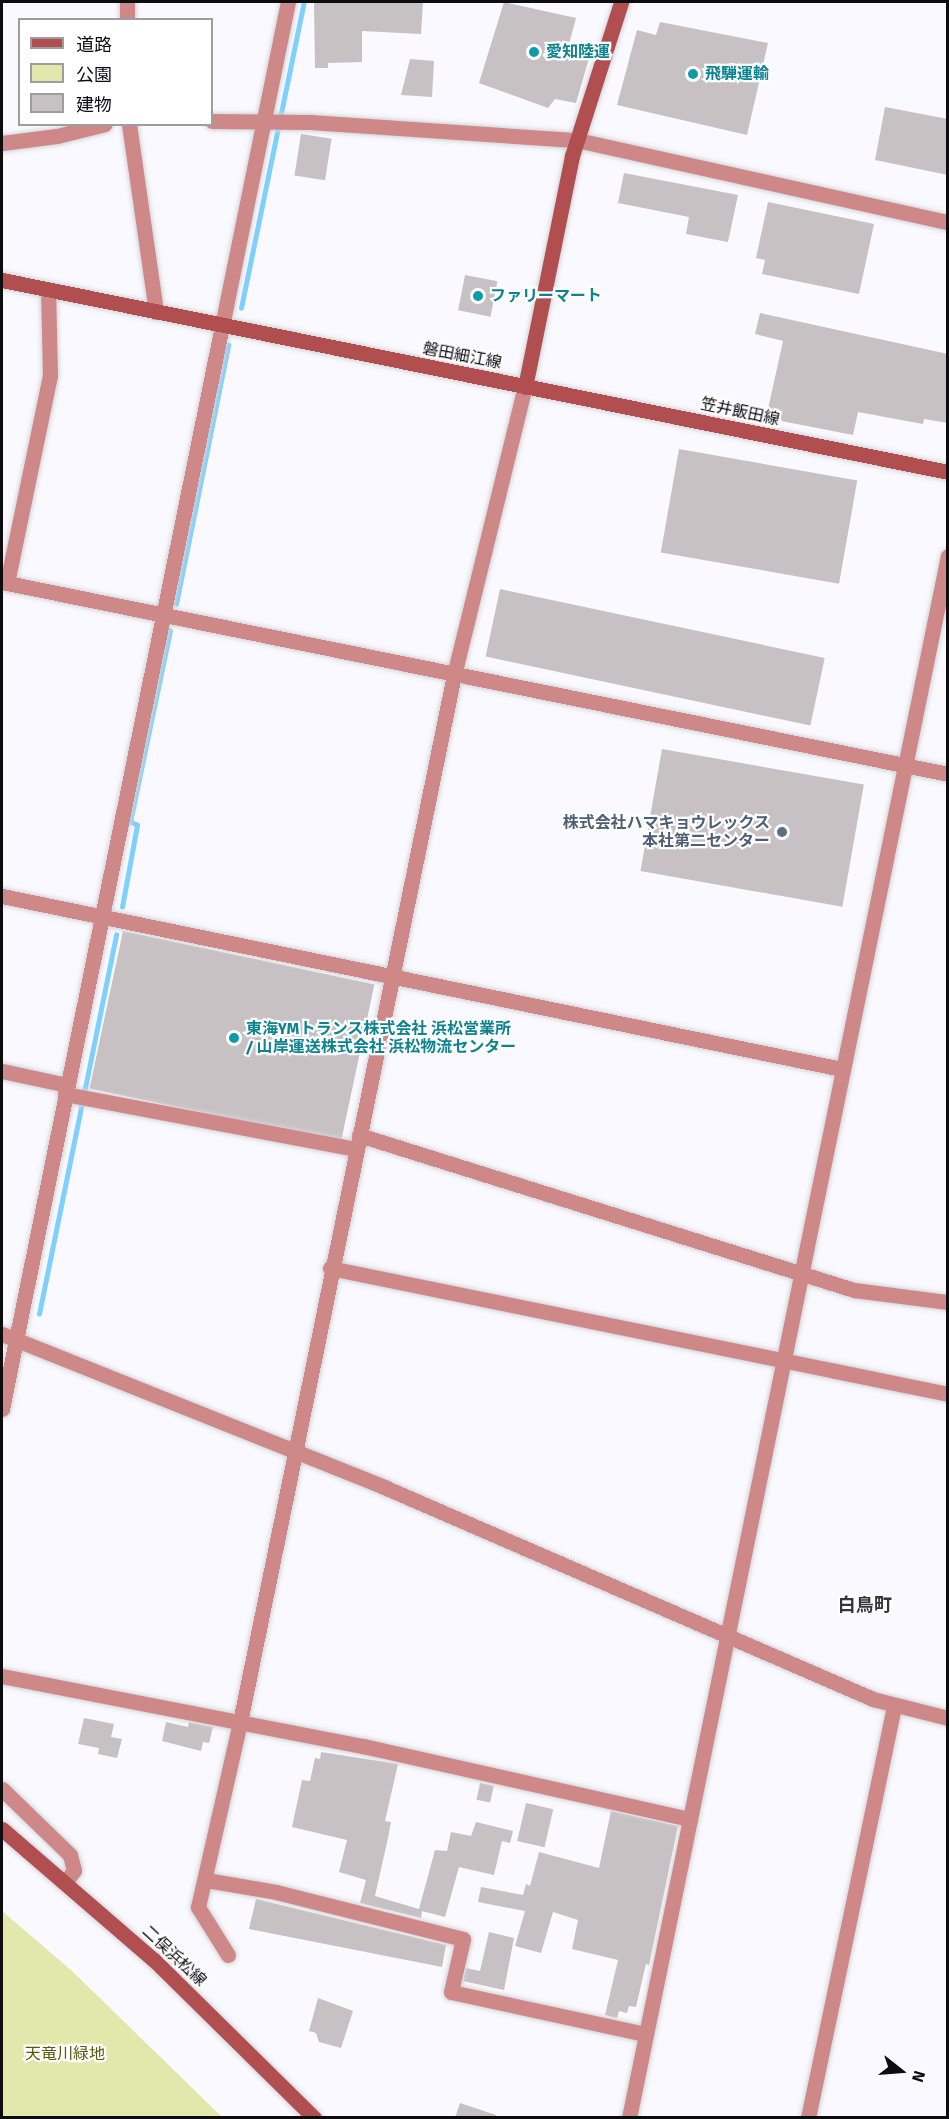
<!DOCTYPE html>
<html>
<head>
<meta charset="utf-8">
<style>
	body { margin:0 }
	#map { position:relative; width:949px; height:2119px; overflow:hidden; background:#f9f9ff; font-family:Signika,"Noto Sans JP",sans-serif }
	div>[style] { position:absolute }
	.green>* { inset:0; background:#e1e8ab }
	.stream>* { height:4.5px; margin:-2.25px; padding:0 2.25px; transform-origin:2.25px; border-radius:2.25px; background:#7ed0fe }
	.building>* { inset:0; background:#c8c1c3; transform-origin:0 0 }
	.roads { filter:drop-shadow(0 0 2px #d3d3d9) drop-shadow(0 0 2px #d3d3d9) }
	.minor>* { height:15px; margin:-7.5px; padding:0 7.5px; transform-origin:7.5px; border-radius:7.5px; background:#cd8887 }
	.tertiary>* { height:15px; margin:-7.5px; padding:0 7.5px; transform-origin:7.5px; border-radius:7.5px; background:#cd8887 }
	.secondary>* { height:15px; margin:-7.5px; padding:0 7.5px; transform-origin:7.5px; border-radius:7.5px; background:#b04e50 }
	.dots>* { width:16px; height:16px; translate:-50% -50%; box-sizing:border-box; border:3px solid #fff; border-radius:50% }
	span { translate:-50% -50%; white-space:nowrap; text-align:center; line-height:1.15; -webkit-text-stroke:4.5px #fff; paint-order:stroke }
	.culture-label { font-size:16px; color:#0d838f; font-weight:700 }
	.left { translate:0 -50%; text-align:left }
	.street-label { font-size:16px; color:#0d0d10 }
	.service-label { font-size:16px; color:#4e5e75; font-weight:700 }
	.right { translate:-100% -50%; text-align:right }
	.park-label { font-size:16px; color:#565b0c }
	.neighbourhood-label { font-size:18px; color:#35353a; font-weight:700 }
	.frame { position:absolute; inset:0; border:3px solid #0d0d10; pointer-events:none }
	.legend { position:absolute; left:18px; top:18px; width:195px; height:108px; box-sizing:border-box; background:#fff; border:2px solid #9e9e9f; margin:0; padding:8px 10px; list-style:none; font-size:18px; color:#0d0d10 }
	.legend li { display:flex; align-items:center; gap:12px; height:30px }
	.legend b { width:30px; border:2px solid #9e9e9f }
	.north { position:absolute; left:871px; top:2041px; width:60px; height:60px; -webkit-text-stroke:4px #fff; paint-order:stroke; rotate:107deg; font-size:16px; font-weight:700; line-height:24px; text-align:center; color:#0d0d10 }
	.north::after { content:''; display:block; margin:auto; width:21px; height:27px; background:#0d0d10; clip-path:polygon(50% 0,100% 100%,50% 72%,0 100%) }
</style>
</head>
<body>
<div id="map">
	<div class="green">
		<i style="clip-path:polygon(2px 1911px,72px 1971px,222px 2117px,2px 2117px)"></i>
	</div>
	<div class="stream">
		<i style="left:241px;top:308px;width:312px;rotate:-78.4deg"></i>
		<i style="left:176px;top:604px;width:264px;rotate:-78.6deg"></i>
		<i style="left:122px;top:907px;width:83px;rotate:-79.6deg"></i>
		<i style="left:137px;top:825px;width:8px;rotate:-157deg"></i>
		<i style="left:130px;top:822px;width:195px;rotate:-78.2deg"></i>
		<i style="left:39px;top:1314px;width:387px;rotate:-78.5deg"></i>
	</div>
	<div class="building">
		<i style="clip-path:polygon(314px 2px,423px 2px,421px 34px,362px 31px,362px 62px,328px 63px,328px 68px,315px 68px)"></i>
		<i style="clip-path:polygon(504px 2px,576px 18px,568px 48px,590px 55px,576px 103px,555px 99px,548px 108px,479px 83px)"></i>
		<i style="clip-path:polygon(660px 22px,768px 43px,747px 135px,617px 105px,637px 30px,656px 35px)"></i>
		<i style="clip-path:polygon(410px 59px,434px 61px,432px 97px,401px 95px)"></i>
		<i style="clip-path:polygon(885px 107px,948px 119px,948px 175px,875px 160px)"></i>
		<i style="left:301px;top:134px;width:31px;height:42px;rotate:9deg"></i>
		<i style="clip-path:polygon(624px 173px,738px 195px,728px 242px,686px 234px,689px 217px,618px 203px)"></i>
		<i style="clip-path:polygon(768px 202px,874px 224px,859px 294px,762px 274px,765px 260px,756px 258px)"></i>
		<i style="left:465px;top:275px;width:33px;height:36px;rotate:11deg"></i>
		<i style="clip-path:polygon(760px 313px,948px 354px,948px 423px,924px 419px,923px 424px,858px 412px,853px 435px,766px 418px,783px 341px,755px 334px)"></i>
		<i style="left:679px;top:449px;width:181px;height:105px;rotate:10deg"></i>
		<i style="left:500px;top:589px;width:332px;height:69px;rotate:12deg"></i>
		<i style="left:662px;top:749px;width:205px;height:124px;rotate:10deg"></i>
		<i style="left:123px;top:931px;width:257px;height:161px;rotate:12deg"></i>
		<i style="clip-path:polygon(84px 1718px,114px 1724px,111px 1737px,122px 1739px,117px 1758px,98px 1754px,99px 1748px,78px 1744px)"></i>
		<i style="clip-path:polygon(166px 1722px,188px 1727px,189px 1722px,213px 1727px,209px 1743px,203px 1742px,201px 1751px,162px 1741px)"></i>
		<i style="clip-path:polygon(321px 1752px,398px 1764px,385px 1821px,391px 1822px,388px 1838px,375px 1896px,419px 1909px,435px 1850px,447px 1851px,451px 1832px,471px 1836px,476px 1822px,513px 1831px,510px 1843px,502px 1841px,494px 1875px,459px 1867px,445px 1917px,422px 1911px,421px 1918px,360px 1903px,366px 1880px,339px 1872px,347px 1840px,292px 1827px,302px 1780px,310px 1781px,315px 1758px,320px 1759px)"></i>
		<i style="left:480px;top:1783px;width:14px;height:17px;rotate:12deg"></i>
		<i style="left:526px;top:1803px;width:28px;height:39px;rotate:13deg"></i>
		<i style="clip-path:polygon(611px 1811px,678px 1826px,649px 1965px,646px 1964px,636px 2007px,629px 2006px,627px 2013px,619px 2011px,617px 2018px,605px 2015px,618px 1960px,572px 1949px,578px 1920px,553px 1912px,541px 1953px,515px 1946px,525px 1911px,478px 1902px,481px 1887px,523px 1895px,526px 1884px,530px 1886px,539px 1852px,599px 1868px)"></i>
		<i style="clip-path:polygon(256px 1899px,446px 1945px,442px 1967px,249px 1929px)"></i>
		<i style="clip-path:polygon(489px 1932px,514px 1938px,504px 1990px,463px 1981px,466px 1968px,480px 1971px)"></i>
		<i style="clip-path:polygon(318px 1998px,353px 2011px,341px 2048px,319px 2042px,316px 2033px,309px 2031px)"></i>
		<i style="clip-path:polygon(460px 2103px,496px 2115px,495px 2118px,455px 2118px)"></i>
	</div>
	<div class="roads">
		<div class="minor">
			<i style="left:127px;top:2px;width:18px;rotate:90deg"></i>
			<i style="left:212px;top:121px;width:98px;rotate:0.6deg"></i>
			<i style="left:310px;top:122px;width:268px;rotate:3.9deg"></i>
			<i style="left:577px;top:140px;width:380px;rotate:12.5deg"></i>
			<i style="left:129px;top:124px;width:190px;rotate:81.8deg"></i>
			<i style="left:2px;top:143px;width:55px;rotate:-7.3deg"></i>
			<i style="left:57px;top:136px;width:49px;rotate:-14deg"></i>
			<i style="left:222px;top:326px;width:331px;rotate:-78.5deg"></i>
			<i style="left:2px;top:582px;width:965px;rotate:11.47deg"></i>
			<i style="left:7px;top:583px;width:211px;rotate:-78.3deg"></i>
			<i style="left:50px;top:376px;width:85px;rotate:-91.3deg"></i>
			<i style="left:2px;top:896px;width:858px;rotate:11.64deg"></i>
			<i style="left:2px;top:1071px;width:66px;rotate:12.2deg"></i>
			<i style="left:65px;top:1094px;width:296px;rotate:10.7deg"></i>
			<i style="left:359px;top:1135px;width:519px;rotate:17.39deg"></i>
			<i style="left:854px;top:1290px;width:95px;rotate:7.3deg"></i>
			<i style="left:330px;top:1268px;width:631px;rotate:11.52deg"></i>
			<i style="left:2px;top:1676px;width:368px;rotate:11deg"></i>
			<i style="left:363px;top:1746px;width:335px;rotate:12.6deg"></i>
			<i style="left:206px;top:1880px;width:71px;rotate:9.7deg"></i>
			<i style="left:276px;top:1892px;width:193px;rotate:14.1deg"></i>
			<i style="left:463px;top:1939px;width:54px;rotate:102.8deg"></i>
			<i style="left:451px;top:1992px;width:199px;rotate:12.2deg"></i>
			<i style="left:228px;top:1955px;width:57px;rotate:-122deg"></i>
			<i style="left:198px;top:1907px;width:190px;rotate:-77.2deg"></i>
			<i style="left:240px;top:1722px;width:1069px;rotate:-78.45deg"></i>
			<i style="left:454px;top:675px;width:297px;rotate:-76.2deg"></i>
			<i style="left:629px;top:2118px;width:1594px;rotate:-78.46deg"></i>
			<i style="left:808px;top:2118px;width:422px;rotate:-78.2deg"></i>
		</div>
		<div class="tertiary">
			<i style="left:2px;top:1334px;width:412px;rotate:21.8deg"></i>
			<i style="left:384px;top:1487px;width:533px;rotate:23.44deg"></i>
			<i style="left:873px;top:1699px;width:77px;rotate:14.2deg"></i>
			<i style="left:2px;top:1409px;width:1105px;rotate:-78.52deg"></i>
			<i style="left:2px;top:1789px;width:95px;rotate:44.1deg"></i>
			<i style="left:70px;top:1855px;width:16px;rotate:75deg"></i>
			<i style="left:74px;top:1870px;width:14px;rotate:124deg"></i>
		</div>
		<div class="secondary">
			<i style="left:2px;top:280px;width:965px;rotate:11.47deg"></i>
			<i style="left:525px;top:387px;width:236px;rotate:-78.5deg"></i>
			<i style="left:572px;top:156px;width:162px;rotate:-72.3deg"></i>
			<i style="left:2px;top:1829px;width:201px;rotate:40.8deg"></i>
			<i style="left:154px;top:1960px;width:225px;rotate:44.6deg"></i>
		</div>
	</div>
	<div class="dots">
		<i style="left:534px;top:52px;background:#0f9aa8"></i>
		<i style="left:693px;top:74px;background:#0f9aa8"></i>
		<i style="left:478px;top:296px;background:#0f9aa8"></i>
		<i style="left:782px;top:832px;background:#5c6f8a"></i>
		<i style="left:234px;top:1038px;background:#0f9aa8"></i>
	</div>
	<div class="culture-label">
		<span class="left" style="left:546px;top:52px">愛知陸運</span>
		<span class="left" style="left:705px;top:74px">飛騨運輸</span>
		<span class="left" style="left:490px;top:296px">ファリーマート</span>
		<span class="left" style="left:246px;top:1038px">東海YMトランス株式会社 浜松営業所<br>/ 山岸運送株式会社 浜松物流センター</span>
	</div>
	<div class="street-label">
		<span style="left:462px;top:356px;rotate:11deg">磐田細江線</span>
		<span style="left:740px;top:412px;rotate:12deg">笠井飯田線</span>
		<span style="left:174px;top:1956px;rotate:43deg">二俣浜松線</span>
	</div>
	<div class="service-label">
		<span class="right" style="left:770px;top:832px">株式会社ハマキョウレックス<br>本社第二センター</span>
	</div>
	<div class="park-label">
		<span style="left:65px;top:2054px">天竜川緑地</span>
	</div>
	<div class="neighbourhood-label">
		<span style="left:865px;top:1605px">白鳥町</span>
	</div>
	<div class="frame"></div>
	<ul class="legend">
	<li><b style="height:8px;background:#b04e50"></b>道路</li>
	<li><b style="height:16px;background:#e1e8ab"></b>公園</li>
	<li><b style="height:16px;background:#c8c1c3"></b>建物</li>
	</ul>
	<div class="north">N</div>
</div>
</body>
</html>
